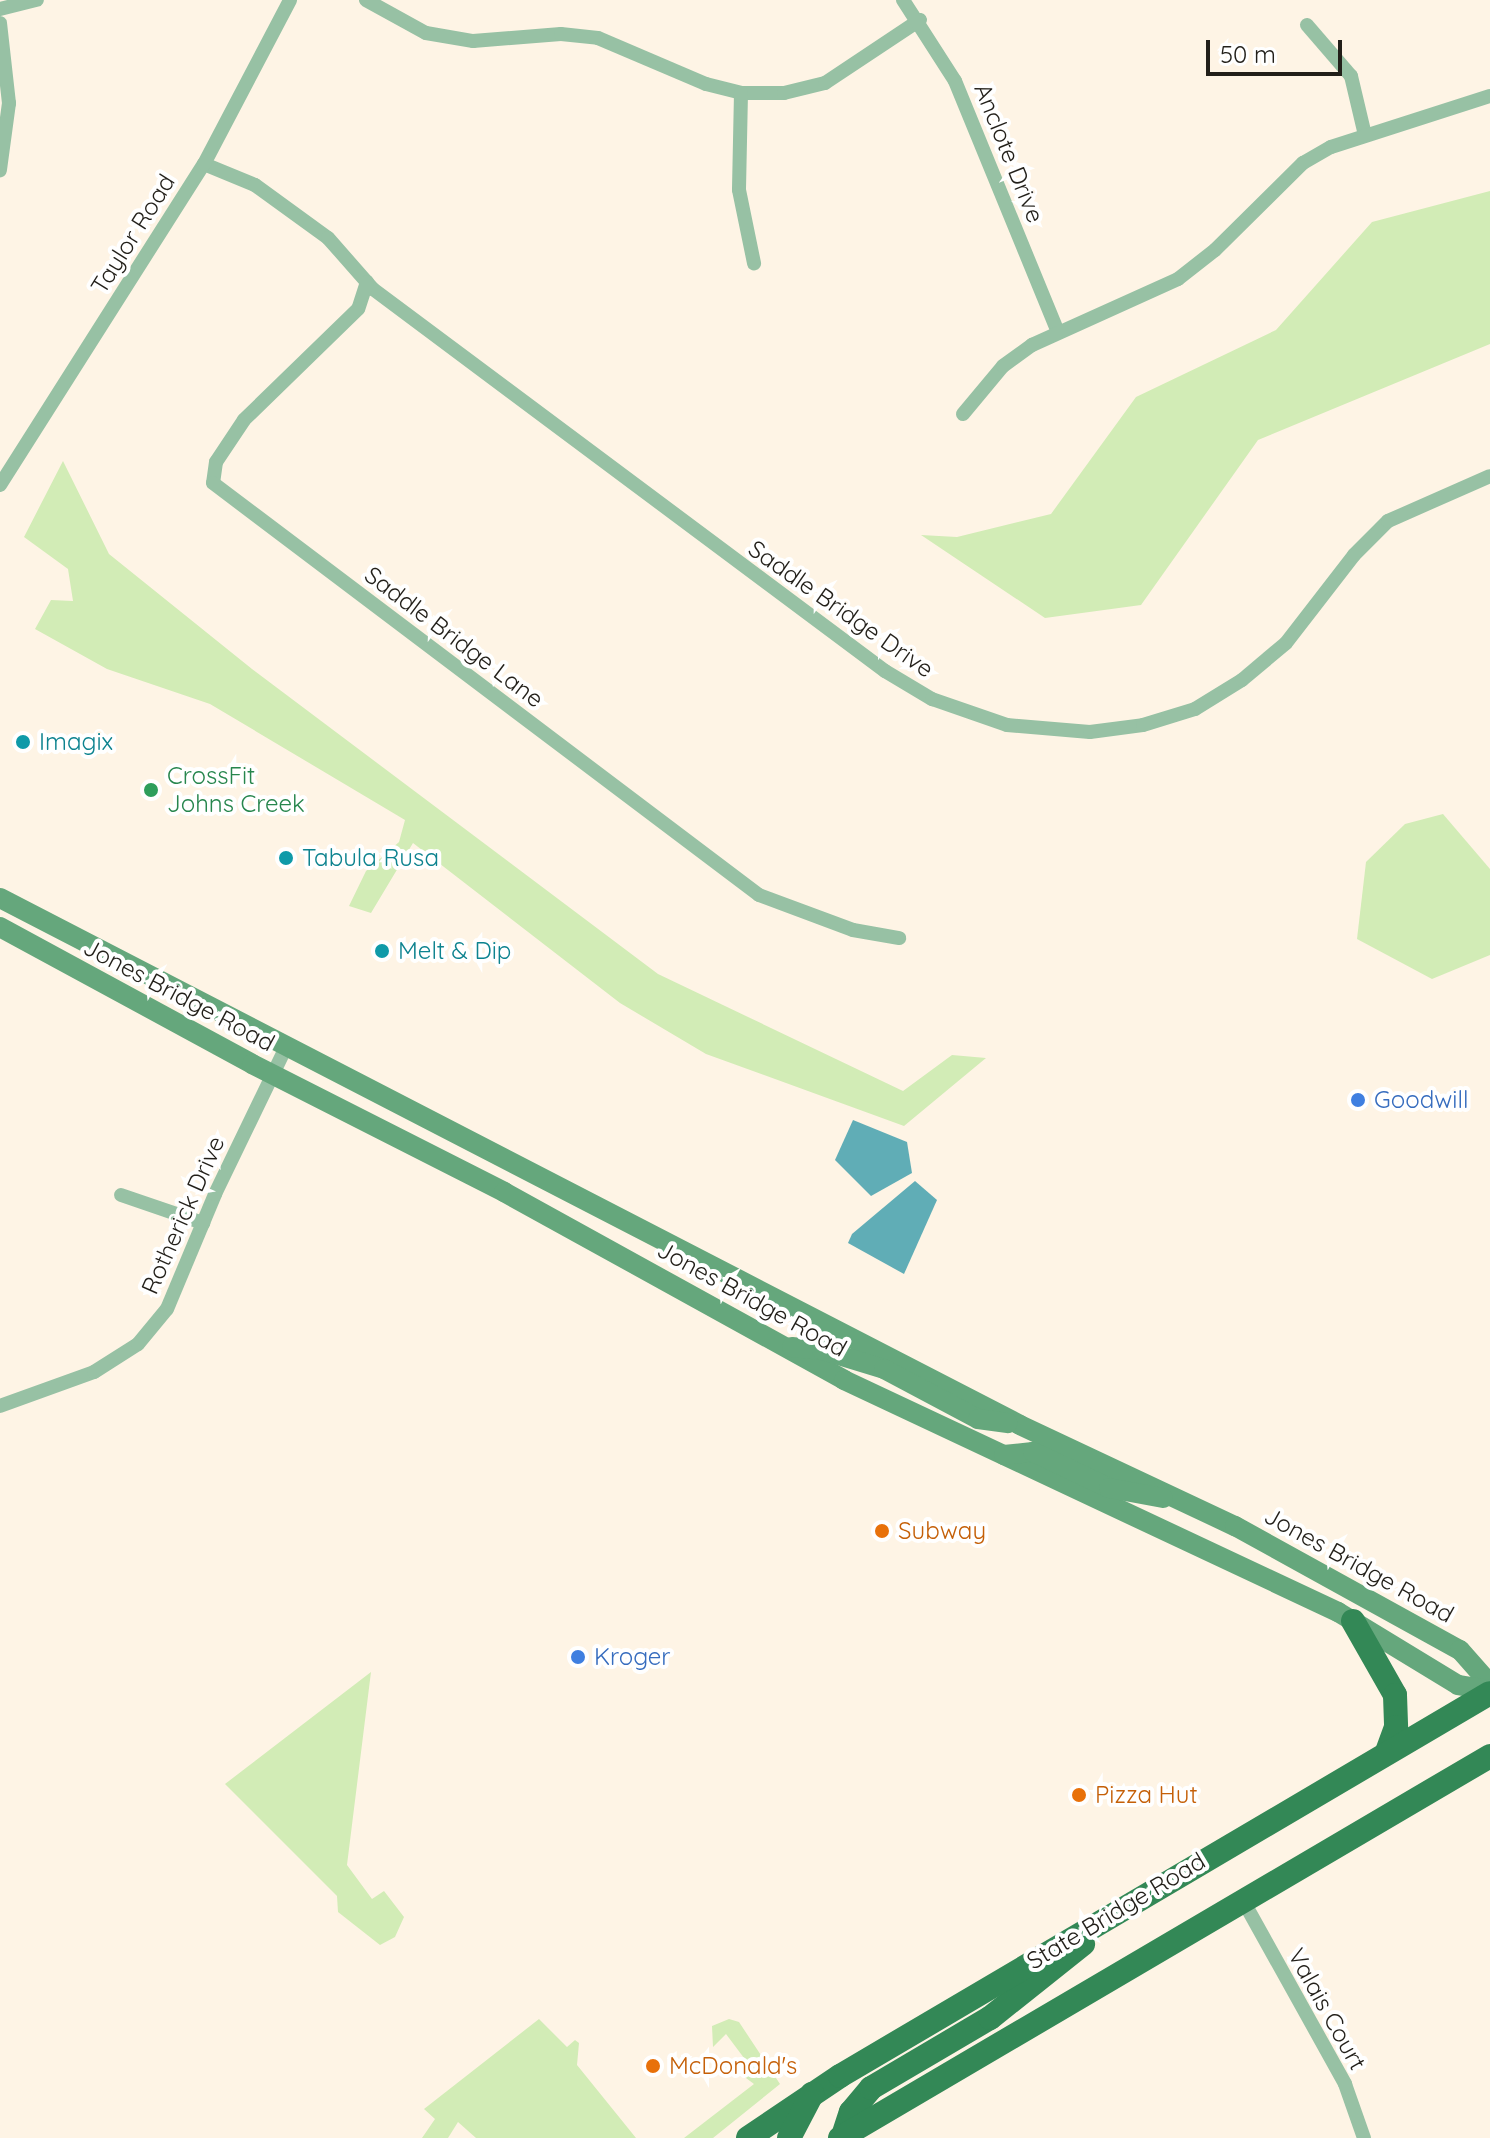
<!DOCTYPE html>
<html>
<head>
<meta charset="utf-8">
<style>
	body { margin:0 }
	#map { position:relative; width:1490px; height:2138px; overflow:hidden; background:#fef4e5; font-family:Quicksand,sans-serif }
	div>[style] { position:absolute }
	.green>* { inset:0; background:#d2ecb6 }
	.water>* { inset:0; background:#60adb6 }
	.minor>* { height:14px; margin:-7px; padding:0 7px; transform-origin:7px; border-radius:7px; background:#97c1a4 }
	.secondary>* { height:20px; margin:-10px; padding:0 10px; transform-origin:10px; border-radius:10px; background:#65a77c }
	.trunk>* { height:24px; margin:-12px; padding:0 12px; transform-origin:12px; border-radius:12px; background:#338856 }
	.dots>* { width:22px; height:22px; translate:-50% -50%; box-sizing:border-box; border:4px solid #fff; border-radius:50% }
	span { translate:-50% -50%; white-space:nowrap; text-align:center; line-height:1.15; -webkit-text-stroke:8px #fff; paint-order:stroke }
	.street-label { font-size:24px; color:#221f19 }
	.culture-label { font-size:24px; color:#0d838f }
	.left { translate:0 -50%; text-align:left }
	.leisure-label { font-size:24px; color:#27864d }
	.shop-label { font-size:24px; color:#366cbe }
	.food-label { font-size:24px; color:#c56008 }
	.scale { position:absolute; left:1206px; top:40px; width:136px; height:36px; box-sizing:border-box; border:4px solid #221f19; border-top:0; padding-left:10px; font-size:24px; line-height:28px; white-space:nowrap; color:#221f19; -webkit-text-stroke:6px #fff; paint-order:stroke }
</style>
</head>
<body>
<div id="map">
	<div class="green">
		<i style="clip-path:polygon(1490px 191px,1490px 344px,1258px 440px,1141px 605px,1045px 618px,921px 535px,957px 537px,1051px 514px,1136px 397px,1276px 330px,1372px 222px)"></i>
		<i style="clip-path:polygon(63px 461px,109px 554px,252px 669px,658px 974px,903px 1091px,952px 1055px,986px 1058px,904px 1126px,706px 1054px,620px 1003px,413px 843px,371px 913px,349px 906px,366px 871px,399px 842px,405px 820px,210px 704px,107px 669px,35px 629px,51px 600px,73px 601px,68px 569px,24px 537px)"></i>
		<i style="clip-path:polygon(1443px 814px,1490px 869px,1490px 955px,1432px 979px,1357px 939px,1366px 862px,1405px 824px)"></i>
		<i style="clip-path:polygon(371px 1672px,347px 1865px,372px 1899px,384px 1891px,404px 1917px,395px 1937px,380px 1945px,338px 1912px,337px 1896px,225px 1784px)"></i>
		<i style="clip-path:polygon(539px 2019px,567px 2047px,575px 2040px,579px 2043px,577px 2065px,636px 2138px,476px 2138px,458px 2122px,448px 2138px,422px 2138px,435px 2119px,424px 2109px)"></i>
		<i style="clip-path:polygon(729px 2019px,739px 2022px,780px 2084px,713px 2138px,684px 2138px,754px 2084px,742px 2075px,750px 2066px,726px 2034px,713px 2047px,712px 2026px)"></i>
	</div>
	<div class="water">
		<i style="clip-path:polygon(853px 1120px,907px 1142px,912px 1173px,871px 1196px,835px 1160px)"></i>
		<i style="clip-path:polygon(915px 1181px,937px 1200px,904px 1274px,848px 1243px,852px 1234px)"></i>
	</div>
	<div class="minor">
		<i style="left:366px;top:0;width:68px;rotate:28.8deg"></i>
		<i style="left:426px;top:33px;width:48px;rotate:9.7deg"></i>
		<i style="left:473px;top:41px;width:88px;rotate:-4.5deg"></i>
		<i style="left:561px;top:34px;width:37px;rotate:6deg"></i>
		<i style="left:598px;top:38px;width:117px;rotate:23.1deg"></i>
		<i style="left:706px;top:84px;width:36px;rotate:14deg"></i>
		<i style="left:741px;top:93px;width:43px"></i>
		<i style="left:784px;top:93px;width:42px;rotate:-13.7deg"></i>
		<i style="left:825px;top:83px;width:114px;rotate:-33.6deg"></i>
		<i style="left:903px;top:0;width:96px;rotate:57.3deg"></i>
		<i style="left:955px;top:81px;width:271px;rotate:67.7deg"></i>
		<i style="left:0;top:9px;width:38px;rotate:-14deg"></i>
		<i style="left:0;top:23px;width:81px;rotate:83.6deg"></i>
		<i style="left:9px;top:103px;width:68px;rotate:97.7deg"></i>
		<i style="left:1307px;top:25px;width:67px;rotate:49.2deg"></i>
		<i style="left:1351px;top:76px;width:61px;rotate:76.7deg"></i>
		<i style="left:741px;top:93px;width:97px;rotate:91.2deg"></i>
		<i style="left:739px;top:190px;width:75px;rotate:78.4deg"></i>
		<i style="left:204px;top:164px;width:55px;rotate:22.4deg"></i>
		<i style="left:255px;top:185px;width:90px;rotate:36deg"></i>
		<i style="left:328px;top:238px;width:68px;rotate:48.6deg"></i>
		<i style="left:373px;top:289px;width:639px;rotate:36.73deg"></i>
		<i style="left:885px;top:671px;width:55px;rotate:30.8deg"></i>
		<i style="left:932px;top:699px;width:79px;rotate:19.1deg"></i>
		<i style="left:1007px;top:725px;width:83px;rotate:4.8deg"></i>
		<i style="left:1090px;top:732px;width:53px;rotate:-7.5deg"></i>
		<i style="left:1143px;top:725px;width:54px;rotate:-17.1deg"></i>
		<i style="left:1195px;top:709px;width:55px;rotate:-31.7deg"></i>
		<i style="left:1242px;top:680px;width:57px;rotate:-40.1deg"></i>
		<i style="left:1286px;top:643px;width:111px;rotate:-52.3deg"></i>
		<i style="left:1354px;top:555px;width:48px;rotate:-45deg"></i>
		<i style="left:1388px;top:521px;width:111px;rotate:-23.8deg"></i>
		<i style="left:367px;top:282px;width:28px;rotate:108deg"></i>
		<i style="left:358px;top:309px;width:159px;rotate:135.8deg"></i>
		<i style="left:244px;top:420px;width:50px;rotate:123.7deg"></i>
		<i style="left:216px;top:462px;width:21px;rotate:98deg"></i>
		<i style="left:213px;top:483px;width:684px;rotate:37.04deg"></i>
		<i style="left:759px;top:895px;width:100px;rotate:20.4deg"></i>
		<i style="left:853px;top:930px;width:47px;rotate:9.9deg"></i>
		<i style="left:963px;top:414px;width:62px;rotate:-50.2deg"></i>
		<i style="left:1003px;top:366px;width:36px;rotate:-36deg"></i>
		<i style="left:1032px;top:345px;width:160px;rotate:-24.3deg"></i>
		<i style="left:1178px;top:279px;width:47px;rotate:-38.1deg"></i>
		<i style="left:1215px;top:250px;width:124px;rotate:-44.7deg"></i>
		<i style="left:1303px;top:163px;width:32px;rotate:-30deg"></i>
		<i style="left:1331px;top:147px;width:167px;rotate:-17.8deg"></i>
		<i style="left:0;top:485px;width:380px;rotate:-57.6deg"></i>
		<i style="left:204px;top:164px;width:185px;rotate:-62.3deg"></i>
		<i style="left:121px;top:1195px;width:87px;rotate:18.9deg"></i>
		<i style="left:0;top:1406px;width:100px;rotate:-19.9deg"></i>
		<i style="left:94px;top:1372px;width:52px;rotate:-32.5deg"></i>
		<i style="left:138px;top:1344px;width:45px;rotate:-50.4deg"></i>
		<i style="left:167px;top:1309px;width:125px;rotate:-67.3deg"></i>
		<i style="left:215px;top:1194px;width:161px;rotate:-64.2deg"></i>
		<i style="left:1245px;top:1904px;width:206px;rotate:60.9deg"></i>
		<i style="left:1345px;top:2084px;width:57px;rotate:70.6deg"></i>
	</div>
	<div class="secondary">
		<i style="left:0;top:898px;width:1148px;rotate:27.32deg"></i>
		<i style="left:1020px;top:1425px;width:238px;rotate:25.2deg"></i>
		<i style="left:1235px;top:1526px;width:257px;rotate:28.9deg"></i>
		<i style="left:1460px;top:1650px;width:45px;rotate:48.6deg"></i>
		<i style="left:0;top:927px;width:287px;rotate:28.5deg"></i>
		<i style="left:252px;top:1064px;width:283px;rotate:26.9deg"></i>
		<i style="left:504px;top:1192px;width:389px;rotate:28.9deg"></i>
		<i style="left:844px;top:1380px;width:546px;rotate:25.16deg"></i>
		<i style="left:1338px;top:1612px;width:140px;rotate:31.3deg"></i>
		<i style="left:1458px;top:1685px;width:32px;rotate:9deg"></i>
		<i style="left:792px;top:1347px;width:30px;rotate:6deg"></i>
		<i style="left:822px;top:1350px;width:65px;rotate:17deg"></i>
		<i style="left:884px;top:1369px;width:106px;rotate:28deg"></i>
		<i style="left:978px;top:1419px;width:30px;rotate:8deg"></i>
		<i style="left:1004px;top:1455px;width:29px;rotate:-6deg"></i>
		<i style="left:1033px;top:1452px;width:84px;rotate:25.3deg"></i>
		<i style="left:1109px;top:1488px;width:55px;rotate:10.5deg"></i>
	</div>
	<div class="trunk">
		<i style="left:1353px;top:1621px;width:85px;rotate:60.4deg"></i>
		<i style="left:1395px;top:1695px;width:32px;rotate:88deg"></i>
		<i style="left:1396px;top:1727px;width:27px;rotate:110deg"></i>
		<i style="left:843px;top:2136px;width:25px;rotate:-72deg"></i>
		<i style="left:851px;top:2112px;width:31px;rotate:-50deg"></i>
		<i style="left:871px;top:2088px;width:138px;rotate:-30.5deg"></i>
		<i style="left:990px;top:2018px;width:119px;rotate:-38.5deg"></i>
		<i style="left:748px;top:2138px;width:111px;rotate:-34deg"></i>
		<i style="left:840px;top:2076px;width:754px;rotate:-30.51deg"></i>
		<i style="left:789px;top:2138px;width:50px;rotate:-62.4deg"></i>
		<i style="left:840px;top:2138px;width:754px;rotate:-30.44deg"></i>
	</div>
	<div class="dots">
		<i style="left:23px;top:742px;background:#0f9aa8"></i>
		<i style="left:151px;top:790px;background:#2e9e5b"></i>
		<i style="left:286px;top:858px;background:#0f9aa8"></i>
		<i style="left:382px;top:951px;background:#0f9aa8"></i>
		<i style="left:1358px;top:1100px;background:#3f7fe0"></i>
		<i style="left:882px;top:1531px;background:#e8710a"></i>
		<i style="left:578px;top:1657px;background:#3f7fe0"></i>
		<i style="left:1079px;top:1795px;background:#e8710a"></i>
		<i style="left:653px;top:2066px;background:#e8710a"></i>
	</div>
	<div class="street-label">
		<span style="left:1009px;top:153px;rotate:68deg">Anclote Drive</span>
		<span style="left:133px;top:234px;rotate:-58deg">Taylor Road</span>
		<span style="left:841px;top:609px;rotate:35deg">Saddle Bridge Drive</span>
		<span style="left:454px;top:637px;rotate:37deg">Saddle Bridge Lane</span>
		<span style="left:179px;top:995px;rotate:28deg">Jones Bridge Road</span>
		<span style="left:183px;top:1215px;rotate:-66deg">Rotherick Drive</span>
		<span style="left:752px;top:1299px;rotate:29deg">Jones Bridge Road</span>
		<span style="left:1359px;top:1565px;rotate:29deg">Jones Bridge Road</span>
		<span style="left:1116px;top:1911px;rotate:-31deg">State Bridge Road</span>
		<span style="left:1327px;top:2009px;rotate:61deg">Valais Court</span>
	</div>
	<div class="culture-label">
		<span class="left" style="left:39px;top:742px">Imagix</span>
		<span class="left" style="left:302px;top:858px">Tabula Rusa</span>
		<span class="left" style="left:398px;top:951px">Melt &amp; Dip</span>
	</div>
	<div class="leisure-label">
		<span class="left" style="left:167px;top:790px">CrossFit<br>Johns Creek</span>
	</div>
	<div class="shop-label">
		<span class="left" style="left:1374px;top:1100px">Goodwill</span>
		<span class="left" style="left:594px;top:1657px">Kroger</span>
	</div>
	<div class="food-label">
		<span class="left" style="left:898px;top:1531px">Subway</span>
		<span class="left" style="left:1095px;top:1795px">Pizza Hut</span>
		<span class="left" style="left:669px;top:2066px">McDonald's</span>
	</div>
	<div class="scale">50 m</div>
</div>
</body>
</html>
